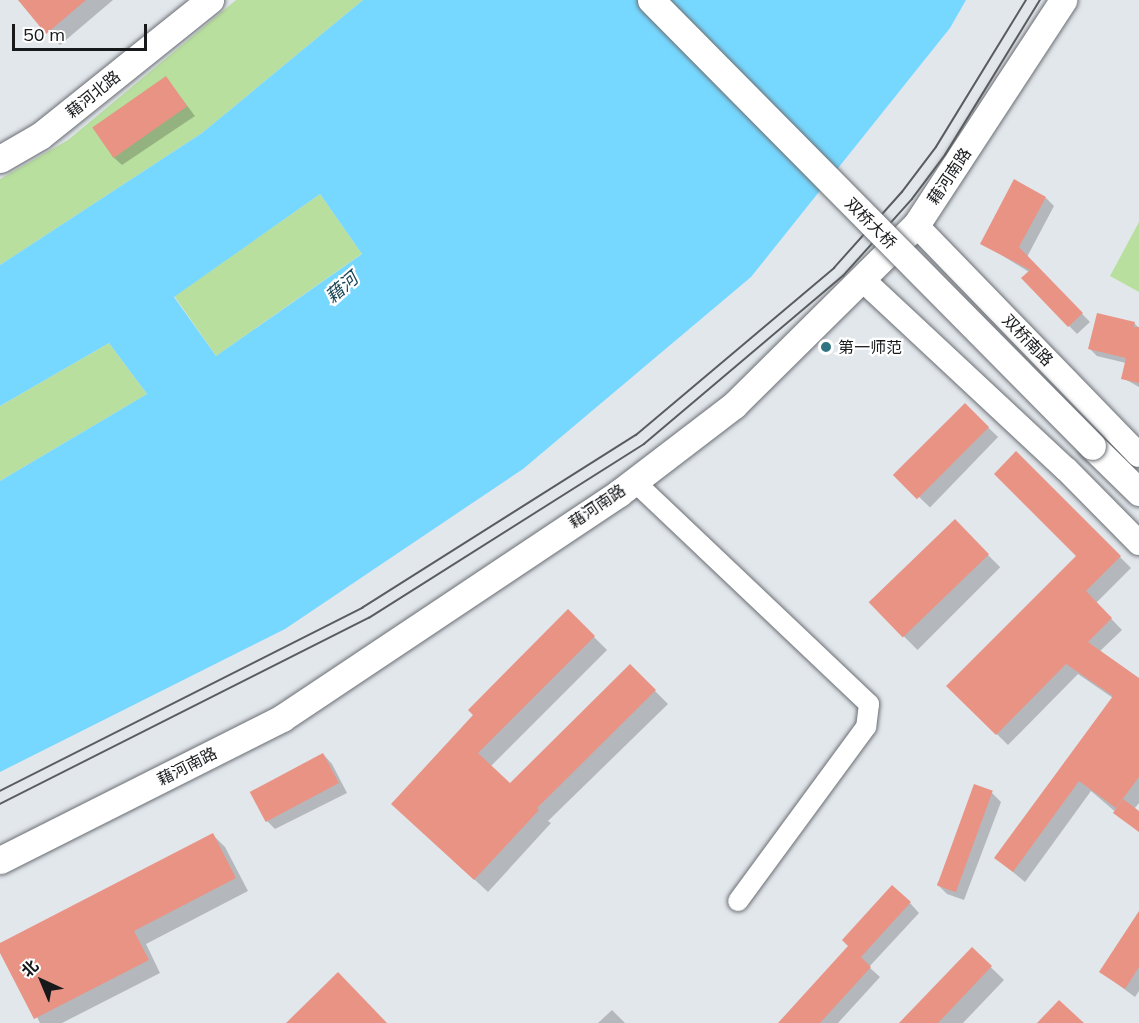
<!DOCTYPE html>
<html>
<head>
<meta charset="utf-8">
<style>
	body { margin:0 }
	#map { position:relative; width:1139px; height:1023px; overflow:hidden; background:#e2e7ec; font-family:Mulish,"Noto Sans SC",sans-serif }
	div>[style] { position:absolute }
	.green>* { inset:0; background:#b9df9f; transform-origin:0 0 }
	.water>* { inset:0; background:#77d8ff }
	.shadow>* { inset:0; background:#0003; transform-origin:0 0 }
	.building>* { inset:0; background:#e99385; transform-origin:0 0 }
	.roads { filter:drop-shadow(0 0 2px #6a6e73) drop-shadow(0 0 2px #6a6e73) }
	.minor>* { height:20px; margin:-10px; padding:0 10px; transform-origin:10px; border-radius:10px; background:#fff }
	.tertiary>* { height:24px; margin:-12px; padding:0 12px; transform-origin:12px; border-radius:12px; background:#fff }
	.secondary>* { height:27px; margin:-13.5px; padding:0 13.5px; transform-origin:13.5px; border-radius:13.5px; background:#fff }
	.tram>* { height:1.5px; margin:-0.75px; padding:0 0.75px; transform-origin:0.75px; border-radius:0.75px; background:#5a5c5f }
	.bridges { filter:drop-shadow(0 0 2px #6a6e73) drop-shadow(0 0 2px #6a6e73) }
	.secondary-bridge>* { height:27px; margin:-13.5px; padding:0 13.5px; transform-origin:13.5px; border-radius:13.5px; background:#fff }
	.dots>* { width:16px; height:16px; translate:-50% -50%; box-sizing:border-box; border:3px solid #fff; border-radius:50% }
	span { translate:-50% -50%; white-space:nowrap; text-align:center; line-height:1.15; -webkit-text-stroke:4.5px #fff; paint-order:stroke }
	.street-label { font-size:16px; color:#18191b }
	.poi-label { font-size:16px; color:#18191b }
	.left { translate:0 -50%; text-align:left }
	.water-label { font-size:18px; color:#1c4757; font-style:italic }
	.north { position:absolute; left:12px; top:951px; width:60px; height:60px; -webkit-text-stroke:4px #fff; paint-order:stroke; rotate:316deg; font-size:16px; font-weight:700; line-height:24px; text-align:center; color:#18191b }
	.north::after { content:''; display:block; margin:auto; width:21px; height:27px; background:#18191b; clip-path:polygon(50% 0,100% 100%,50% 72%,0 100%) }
	.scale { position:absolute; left:12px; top:24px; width:135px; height:27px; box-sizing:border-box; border:3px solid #18191b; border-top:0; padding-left:8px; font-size:18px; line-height:21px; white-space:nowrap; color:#18191b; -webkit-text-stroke:4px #fff; paint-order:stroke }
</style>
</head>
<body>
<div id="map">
	<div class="green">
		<i style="clip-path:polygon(236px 0,363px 0,202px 133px,0 265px,0 179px,68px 140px)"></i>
		<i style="left:320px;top:194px;width:73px;height:178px;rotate:55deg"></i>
		<i style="clip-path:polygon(1139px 222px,1139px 292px,1110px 276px)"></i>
		<i style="clip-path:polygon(109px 343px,147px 394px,0 481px,0 406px)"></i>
	</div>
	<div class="water">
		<i style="clip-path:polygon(evenodd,363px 0,966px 0,950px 28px,751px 277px,523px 469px,285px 629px,0 772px,0 481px,147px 394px,109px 343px,0 406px,0 265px,202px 133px,363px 0,320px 194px,362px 254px,216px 356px,174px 297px,320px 194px)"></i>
	</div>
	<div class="shadow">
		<i style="clip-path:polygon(20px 0,113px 0,60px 45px)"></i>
		<i style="clip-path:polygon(166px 78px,195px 116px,122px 165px,112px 156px)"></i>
		<i style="clip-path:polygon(1046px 198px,1054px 206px,1027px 257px,1090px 322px,1077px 334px,1023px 279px,1029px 272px,982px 243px)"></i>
		<i style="clip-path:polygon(1134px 323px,1139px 328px,1139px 387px,1123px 378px,1126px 363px,1097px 356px,1090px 349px)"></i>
		<i style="left:965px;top:405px;width:46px;height:98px;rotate:44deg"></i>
		<i style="clip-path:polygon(1016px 453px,1131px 568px,1096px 603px,1122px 630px,1099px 652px,1139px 680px,1139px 803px,1134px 809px,1139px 813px,1139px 832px,1091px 791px,1025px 882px,996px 858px,1113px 698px,1078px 674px,1008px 745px,948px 686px,1078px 556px)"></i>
		<i style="left:955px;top:522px;width:64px;height:117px;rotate:45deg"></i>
		<i style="clip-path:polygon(568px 611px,607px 650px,490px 767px,510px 785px,630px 666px,668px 704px,548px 821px,551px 823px,488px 892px,406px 816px)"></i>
		<i style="clip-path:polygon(323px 754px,332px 764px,347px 793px,275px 829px,266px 820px)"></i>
		<i style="clip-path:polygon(992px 793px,1001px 802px,964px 900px,947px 894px,937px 884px)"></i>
		<i style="clip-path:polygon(213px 835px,225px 847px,248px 891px,146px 944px,160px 973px,62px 1023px,40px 1023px,0 944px)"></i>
		<i style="clip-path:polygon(910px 903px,919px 913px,869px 967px,880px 977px,838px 1023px,780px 1023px,850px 946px)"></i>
		<i style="clip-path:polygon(1139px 914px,1139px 991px,1135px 997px,1101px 972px)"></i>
		<i style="clip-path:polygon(972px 949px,1004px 980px,963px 1023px,901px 1023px)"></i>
		<i style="clip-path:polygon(612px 1010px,625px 1023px,598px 1023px)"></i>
	</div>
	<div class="building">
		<i style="clip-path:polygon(18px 0,86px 0,46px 34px)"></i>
		<i style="left:166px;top:76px;width:37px;height:90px;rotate:55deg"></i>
		<i style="clip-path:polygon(1014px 179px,1046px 197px,1019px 247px,1083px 313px,1068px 327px,1021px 278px,1030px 270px,980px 244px)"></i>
		<i style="clip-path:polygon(1097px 313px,1135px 322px,1131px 337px,1133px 327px,1139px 327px,1139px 383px,1121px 379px,1126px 358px,1088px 349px)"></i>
		<i style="left:965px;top:403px;width:34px;height:102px;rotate:45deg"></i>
		<i style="clip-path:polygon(1016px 451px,1121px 556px,1086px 591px,1112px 618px,1088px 642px,1139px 678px,1139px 777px,1116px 808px,1079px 781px,1013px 872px,994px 858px,1113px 696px,1066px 664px,996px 735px,946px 686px,1076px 556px,994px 474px)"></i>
		<i style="left:955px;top:519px;width:49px;height:120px;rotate:46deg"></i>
		<i style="clip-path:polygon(568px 609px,595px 636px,478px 753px,510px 783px,630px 664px,656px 690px,537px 808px,539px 810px,474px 880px,391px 804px,473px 715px,468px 710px)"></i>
		<i style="left:323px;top:753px;width:34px;height:83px;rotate:62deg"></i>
		<i style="left:974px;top:784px;width:20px;height:108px;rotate:20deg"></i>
		<i style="clip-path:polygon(1123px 799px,1139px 811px,1139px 832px,1113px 813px)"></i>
		<i style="clip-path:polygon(213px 833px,236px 878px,134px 931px,149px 960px,34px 1019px,0 953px,0 943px)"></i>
		<i style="clip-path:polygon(892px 885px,911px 902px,861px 957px,871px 967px,820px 1023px,778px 1023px,848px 946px,842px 940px)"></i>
		<i style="clip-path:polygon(1139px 911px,1139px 967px,1125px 989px,1099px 972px)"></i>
		<i style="clip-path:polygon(972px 947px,992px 966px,938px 1023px,899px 1023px)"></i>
		<i style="clip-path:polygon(338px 972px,387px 1023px,286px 1023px)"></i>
		<i style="clip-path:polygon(1059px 1000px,1084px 1023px,1037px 1023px)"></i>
	</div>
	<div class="roads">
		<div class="minor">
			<i style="left:634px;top:481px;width:324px;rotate:43.5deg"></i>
			<i style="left:869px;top:704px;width:23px;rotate:97deg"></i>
			<i style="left:866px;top:727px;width:216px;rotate:126.3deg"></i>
		</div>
		<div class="tertiary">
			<i style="left:916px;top:225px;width:320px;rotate:45.9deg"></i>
			<i style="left:863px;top:280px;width:277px;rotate:43deg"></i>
			<i style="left:1066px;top:469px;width:104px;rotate:45.4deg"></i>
		</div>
		<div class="secondary">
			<i style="left:0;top:159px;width:46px;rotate:-29.9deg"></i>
			<i style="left:40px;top:136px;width:218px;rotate:-38.7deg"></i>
			<i style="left:1092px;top:446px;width:66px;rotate:44.4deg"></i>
			<i style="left:0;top:860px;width:316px;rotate:-26.7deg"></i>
			<i style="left:282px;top:718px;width:405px;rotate:-33.7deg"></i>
			<i style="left:619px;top:493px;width:145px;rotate:-37.4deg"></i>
			<i style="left:734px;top:405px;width:256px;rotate:-44.7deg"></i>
			<i style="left:916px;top:225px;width:269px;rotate:-56.8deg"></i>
		</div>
	</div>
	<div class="tram">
		<i style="left:0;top:791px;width:406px;rotate:-26.8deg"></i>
		<i style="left:362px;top:608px;width:324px;rotate:-32.3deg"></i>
		<i style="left:636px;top:435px;width:259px;rotate:-40.1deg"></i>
		<i style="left:834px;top:268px;width:102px;rotate:-48.2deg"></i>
		<i style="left:902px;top:192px;width:56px;rotate:-52.9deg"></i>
		<i style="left:936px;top:147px;width:172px;rotate:-58.5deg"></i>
		<i style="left:0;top:804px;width:413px;rotate:-26.8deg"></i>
		<i style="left:369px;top:618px;width:325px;rotate:-32.3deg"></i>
		<i style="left:644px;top:444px;width:260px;rotate:-40.2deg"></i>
		<i style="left:843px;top:276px;width:103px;rotate:-48.1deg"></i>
		<i style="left:912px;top:199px;width:55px;rotate:-53.1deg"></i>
		<i style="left:945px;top:155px;width:182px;rotate:-58.5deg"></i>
	</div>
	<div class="bridges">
		<div class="secondary-bridge">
			<i style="left:651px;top:0;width:627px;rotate:45.32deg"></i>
		</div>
	</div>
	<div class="dots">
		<i style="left:826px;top:347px;background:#2e7581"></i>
	</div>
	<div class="street-label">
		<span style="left:93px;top:94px;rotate:-39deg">藉河北路</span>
		<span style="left:949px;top:176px;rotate:-56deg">藉河南路</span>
		<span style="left:871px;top:223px;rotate:45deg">双桥大桥</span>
		<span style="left:1028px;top:340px;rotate:46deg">双桥南路</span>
		<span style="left:597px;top:506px;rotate:-34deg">藉河南路</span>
		<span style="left:187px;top:766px;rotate:-27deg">藉河南路</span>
	</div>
	<div class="poi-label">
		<span class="left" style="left:838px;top:347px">第一师范</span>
	</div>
	<div class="water-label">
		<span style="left:342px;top:288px;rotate:-41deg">藉河</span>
	</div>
	<div class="north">北</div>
	<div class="scale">50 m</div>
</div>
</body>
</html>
